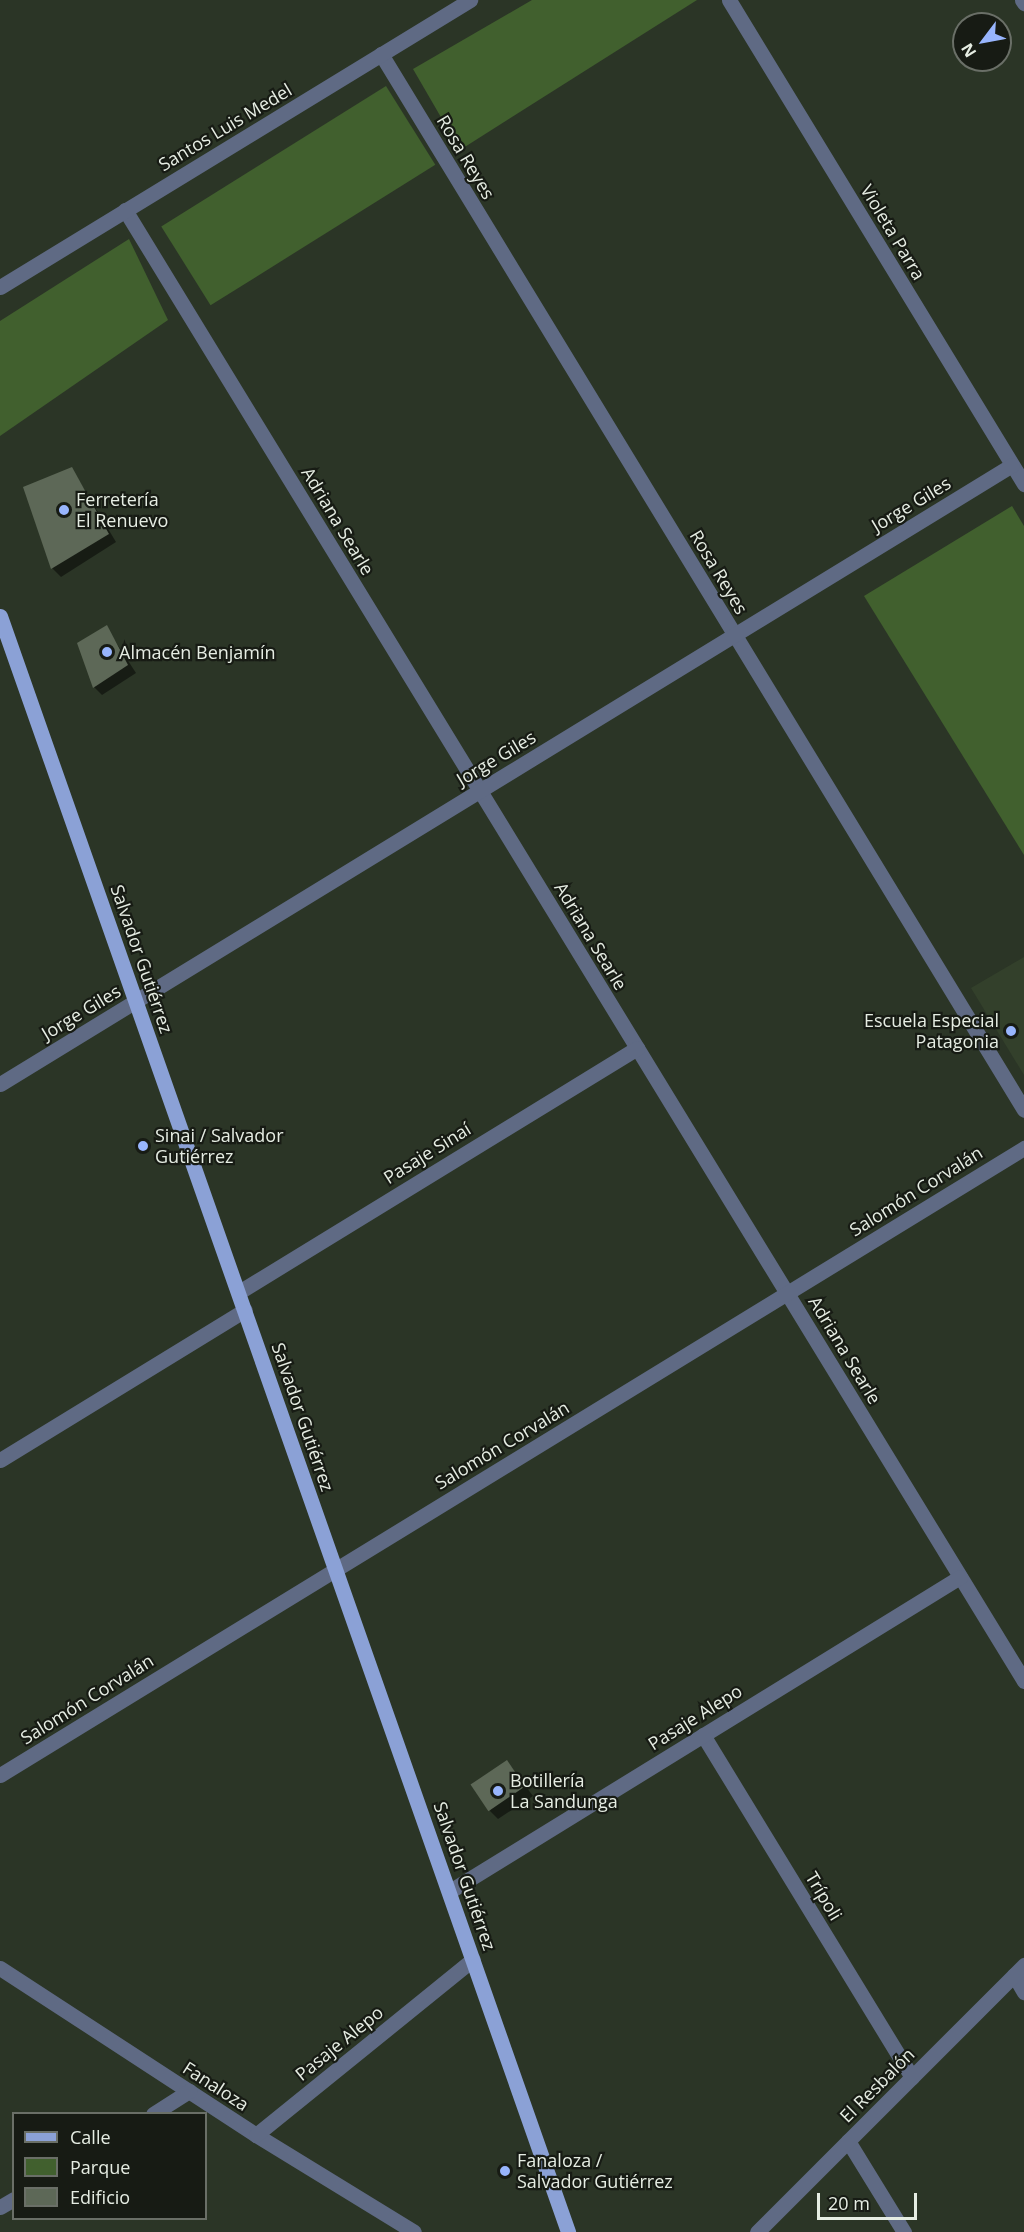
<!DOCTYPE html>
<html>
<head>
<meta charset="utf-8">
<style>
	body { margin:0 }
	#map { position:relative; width:1024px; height:2232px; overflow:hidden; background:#2b3526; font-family:"Open Sans",sans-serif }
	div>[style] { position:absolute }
	.built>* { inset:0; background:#33402b }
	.green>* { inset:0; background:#41602e; transform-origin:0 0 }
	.shadow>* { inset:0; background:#0007 }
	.building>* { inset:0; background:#5d6857; transform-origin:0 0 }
	.minor>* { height:15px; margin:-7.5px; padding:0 7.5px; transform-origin:7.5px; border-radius:7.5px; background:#5f6a84 }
	.major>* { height:15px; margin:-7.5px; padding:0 7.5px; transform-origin:7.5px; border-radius:7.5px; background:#8ba1d6 }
	.dots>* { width:16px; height:16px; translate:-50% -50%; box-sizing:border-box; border:3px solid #171b14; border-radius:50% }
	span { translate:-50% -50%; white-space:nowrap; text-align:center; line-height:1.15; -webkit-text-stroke:4.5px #171b14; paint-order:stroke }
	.street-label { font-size:18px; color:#e6ede3 }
	.poi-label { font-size:18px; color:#e6ede3 }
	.left { translate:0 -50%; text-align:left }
	.right { translate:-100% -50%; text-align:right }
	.legend { position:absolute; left:12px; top:2112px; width:195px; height:108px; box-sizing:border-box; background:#171b14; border:2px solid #6a6f67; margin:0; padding:8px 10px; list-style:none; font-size:18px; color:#e6ede3 }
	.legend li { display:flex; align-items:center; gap:12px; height:30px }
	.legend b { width:30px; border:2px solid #6a6f67 }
	.north { position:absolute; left:952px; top:12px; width:60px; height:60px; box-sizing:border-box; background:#171b14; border:2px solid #6a6f67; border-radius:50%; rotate:238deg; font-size:16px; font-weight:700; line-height:24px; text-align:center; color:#e6ede3 }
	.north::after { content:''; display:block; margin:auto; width:21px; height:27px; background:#98b5fd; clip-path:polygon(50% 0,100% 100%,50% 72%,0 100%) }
	.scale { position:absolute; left:817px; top:2193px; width:100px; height:27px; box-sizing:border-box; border:3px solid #e6ede3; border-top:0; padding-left:8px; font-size:18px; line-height:21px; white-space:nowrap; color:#e6ede3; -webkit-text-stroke:4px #171b14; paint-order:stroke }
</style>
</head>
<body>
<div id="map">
	<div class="built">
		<i style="clip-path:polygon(1024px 957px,1024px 1075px,971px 988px)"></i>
	</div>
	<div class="green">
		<i style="clip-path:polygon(532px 0,697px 0,460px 150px,413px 69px)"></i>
		<i style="left:386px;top:86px;width:93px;height:265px;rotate:58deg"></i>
		<i style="clip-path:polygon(129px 239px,168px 320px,0 436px,0 321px)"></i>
		<i style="clip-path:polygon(1012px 506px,1024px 526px,1024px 855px,864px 596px)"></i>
	</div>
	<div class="shadow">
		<i style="clip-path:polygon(72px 469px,116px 542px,61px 577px,52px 568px,25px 488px)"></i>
		<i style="clip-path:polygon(106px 627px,136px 673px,102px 695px,94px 687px)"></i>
		<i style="clip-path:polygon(507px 1762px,533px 1796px,498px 1819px,490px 1811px)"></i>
	</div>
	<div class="building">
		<i style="clip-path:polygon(72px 467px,109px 534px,51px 569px,23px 487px)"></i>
		<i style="clip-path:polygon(107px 625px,128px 665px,93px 688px,77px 643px)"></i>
		<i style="left:507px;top:1760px;width:32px;height:44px;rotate:56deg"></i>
	</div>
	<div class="minor">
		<i style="left:729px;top:0;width:567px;rotate:58.64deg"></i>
		<i style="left:1022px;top:0;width:4px;rotate:56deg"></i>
		<i style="left:381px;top:54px;width:1236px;rotate:58.66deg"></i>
		<i style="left:125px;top:210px;width:1724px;rotate:58.57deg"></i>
		<i style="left:0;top:287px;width:551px;rotate:-31.41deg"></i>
		<i style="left:0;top:1084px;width:1186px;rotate:-31.45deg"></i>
		<i style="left:239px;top:1292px;width:467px;rotate:-31.5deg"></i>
		<i style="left:0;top:1460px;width:287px;rotate:-31.5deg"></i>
		<i style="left:703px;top:1735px;width:401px;rotate:58.6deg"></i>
		<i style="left:0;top:1775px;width:1201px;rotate:-31.48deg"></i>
		<i style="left:450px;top:1891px;width:599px;rotate:-31.62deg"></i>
		<i style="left:0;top:1968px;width:306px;rotate:33.1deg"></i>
		<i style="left:256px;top:2135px;width:185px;rotate:31.5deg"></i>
		<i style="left:1014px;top:1975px;width:20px;rotate:60deg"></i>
		<i style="left:153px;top:2114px;width:43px;rotate:-32.6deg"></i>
		<i style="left:256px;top:2135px;width:279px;rotate:-39deg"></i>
		<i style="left:848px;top:2141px;width:107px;rotate:58.4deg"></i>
		<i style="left:0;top:2207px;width:16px;rotate:-30deg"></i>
		<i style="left:757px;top:2232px;width:378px;rotate:-45deg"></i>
	</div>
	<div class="major">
		<i style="left:0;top:616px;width:1713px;rotate:70.63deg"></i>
	</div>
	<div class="dots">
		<i style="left:64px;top:510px;background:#98b5fd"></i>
		<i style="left:107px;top:652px;background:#98b5fd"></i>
		<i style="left:1011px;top:1031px;background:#98b5fd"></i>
		<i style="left:143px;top:1146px;background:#98b5fd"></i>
		<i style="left:498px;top:1791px;background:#98b5fd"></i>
		<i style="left:505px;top:2171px;background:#98b5fd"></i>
	</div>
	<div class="street-label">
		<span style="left:225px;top:127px;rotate:-31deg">Santos Luis Medel</span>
		<span style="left:466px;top:157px;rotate:59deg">Rosa Reyes</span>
		<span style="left:893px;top:232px;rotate:59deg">Violeta Parra</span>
		<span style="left:911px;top:504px;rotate:-31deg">Jorge Giles</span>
		<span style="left:338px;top:521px;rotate:59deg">Adriana Searle</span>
		<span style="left:719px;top:572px;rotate:59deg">Rosa Reyes</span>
		<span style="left:496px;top:758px;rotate:-31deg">Jorge Giles</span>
		<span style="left:591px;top:936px;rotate:59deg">Adriana Searle</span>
		<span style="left:142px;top:959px;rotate:71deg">Salvador Gutiérrez</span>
		<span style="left:81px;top:1012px;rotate:-31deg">Jorge Giles</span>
		<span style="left:427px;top:1153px;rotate:-32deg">Pasaje Sinaí</span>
		<span style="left:916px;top:1191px;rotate:-32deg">Salomón Corvalán</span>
		<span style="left:845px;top:1350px;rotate:59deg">Adriana Searle</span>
		<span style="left:303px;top:1417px;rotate:71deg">Salvador Gutiérrez</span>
		<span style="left:502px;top:1445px;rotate:-31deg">Salomón Corvalán</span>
		<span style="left:87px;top:1699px;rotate:-32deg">Salomón Corvalán</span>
		<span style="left:695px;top:1717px;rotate:-32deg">Pasaje Alepo</span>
		<span style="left:465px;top:1876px;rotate:71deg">Salvador Gutiérrez</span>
		<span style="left:824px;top:1896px;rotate:59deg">Trípoli</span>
		<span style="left:339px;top:2043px;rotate:-39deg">Pasaje Alepo</span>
		<span style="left:877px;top:2085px;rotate:-45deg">El Resbalón</span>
		<span style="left:216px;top:2086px;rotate:33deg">Fanaloza</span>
	</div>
	<div class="poi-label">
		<span class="left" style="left:76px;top:510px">Ferretería<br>El Renuevo</span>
		<span class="left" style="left:119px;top:652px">Almacén Benjamín</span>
		<span class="right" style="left:999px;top:1031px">Escuela Especial<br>Patagonia</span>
		<span class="left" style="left:155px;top:1146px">Sinai / Salvador<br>Gutiérrez</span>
		<span class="left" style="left:510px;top:1791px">Botillería<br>La Sandunga</span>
		<span class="left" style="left:517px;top:2171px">Fanaloza /<br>Salvador Gutiérrez</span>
	</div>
	<ul class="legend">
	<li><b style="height:8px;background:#8ba1d6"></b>Calle</li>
	<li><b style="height:16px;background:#41602e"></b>Parque</li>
	<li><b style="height:16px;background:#5d6857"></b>Edificio</li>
	</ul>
	<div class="north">N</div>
	<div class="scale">20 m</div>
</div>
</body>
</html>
